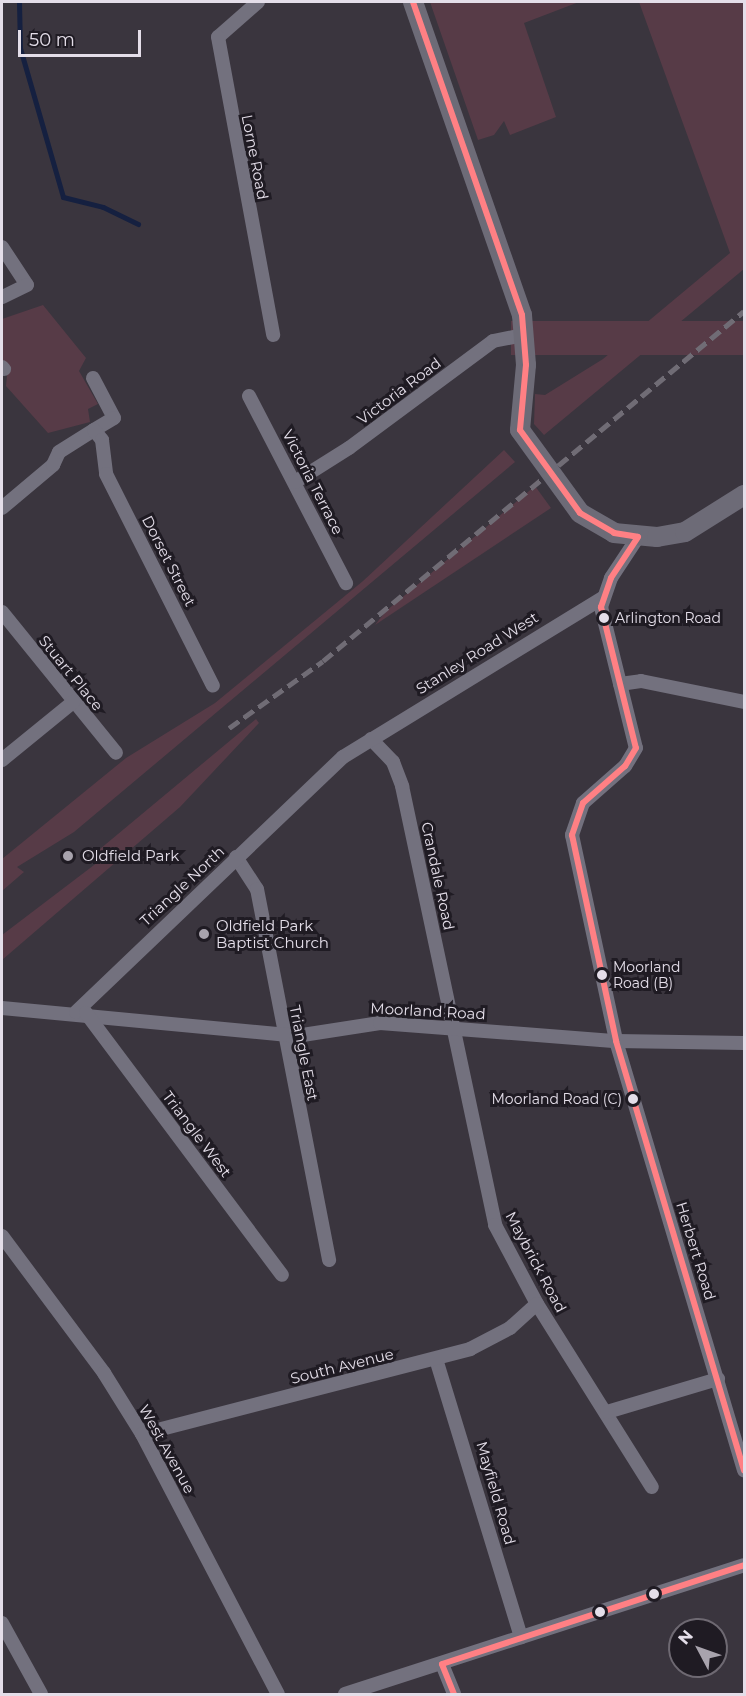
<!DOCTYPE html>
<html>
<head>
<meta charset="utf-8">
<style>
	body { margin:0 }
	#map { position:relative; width:746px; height:1696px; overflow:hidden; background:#3a353e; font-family:Montserrat,sans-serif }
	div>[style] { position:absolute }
	.green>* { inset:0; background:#573b47; transform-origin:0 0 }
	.stream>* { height:5px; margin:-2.5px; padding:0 2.5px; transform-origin:2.5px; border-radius:2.5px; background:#152040 }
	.street>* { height:14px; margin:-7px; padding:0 7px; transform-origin:7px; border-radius:7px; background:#73717e }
	.secondary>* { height:20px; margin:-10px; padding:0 10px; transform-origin:10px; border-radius:10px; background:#6d6b77 }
	.rail>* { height:4.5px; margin-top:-2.25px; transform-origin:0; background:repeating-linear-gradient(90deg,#706c75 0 12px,transparent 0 18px) }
	.bus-1>* { height:6px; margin:-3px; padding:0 3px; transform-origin:3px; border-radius:3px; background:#ff8084 }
	.dots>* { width:16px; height:16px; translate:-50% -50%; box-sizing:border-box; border:3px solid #1f1b23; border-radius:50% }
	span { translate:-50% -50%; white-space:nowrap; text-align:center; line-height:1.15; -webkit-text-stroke:6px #1f1b23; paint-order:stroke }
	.bus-label { font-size:14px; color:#e4dee9 }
	.left { translate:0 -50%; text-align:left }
	.right { translate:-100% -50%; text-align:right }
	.street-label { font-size:15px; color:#e4dee9 }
	.poi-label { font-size:15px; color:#e4dee9 }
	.frame { position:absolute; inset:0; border:3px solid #e4dee9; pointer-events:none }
	.north { position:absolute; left:668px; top:1618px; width:60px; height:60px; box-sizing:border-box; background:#1f1b23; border:2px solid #6e6972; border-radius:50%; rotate:311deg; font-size:16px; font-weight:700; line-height:24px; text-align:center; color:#e4dee9 }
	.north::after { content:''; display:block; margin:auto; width:21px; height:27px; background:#a8a3ad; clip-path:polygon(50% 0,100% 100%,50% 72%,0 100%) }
	.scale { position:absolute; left:18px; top:30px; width:123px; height:27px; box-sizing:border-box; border:3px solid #e4dee9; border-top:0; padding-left:8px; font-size:18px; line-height:21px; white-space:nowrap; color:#e4dee9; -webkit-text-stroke:4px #1f1b23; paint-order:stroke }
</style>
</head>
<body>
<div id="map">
	<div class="green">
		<i style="clip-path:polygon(430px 2px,579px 2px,524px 23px,556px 117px,510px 135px,504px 121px,494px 135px,478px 140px)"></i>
		<i style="clip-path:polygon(639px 2px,744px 2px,744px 269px,544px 435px,534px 424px,535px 394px,545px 395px,603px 359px,730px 253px)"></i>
		<i style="clip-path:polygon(43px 305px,86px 358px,79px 371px,98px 404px,88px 409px,90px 422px,48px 433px,6px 386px,8px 365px,2px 360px,2px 319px)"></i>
		<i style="left:744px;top:321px;width:34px;height:233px;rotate:90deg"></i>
		<i style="clip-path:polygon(504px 450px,515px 462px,74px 832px,17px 867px,24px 872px,2px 891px,2px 859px,126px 758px,215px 703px,363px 581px)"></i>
		<i style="clip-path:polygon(535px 486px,551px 508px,375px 625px,386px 611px)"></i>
		<i style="clip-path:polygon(256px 719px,259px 723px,180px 807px,2px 960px,2px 935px,98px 862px,94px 854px)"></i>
	</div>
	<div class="stream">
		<i style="left:19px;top:2px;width:46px;rotate:88.8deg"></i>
		<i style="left:20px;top:48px;width:155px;rotate:73.9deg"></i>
		<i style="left:63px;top:197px;width:41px;rotate:14deg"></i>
		<i style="left:103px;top:207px;width:39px;rotate:26deg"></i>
	</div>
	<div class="street">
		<i style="left:258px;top:2px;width:53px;rotate:138.8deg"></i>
		<i style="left:218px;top:37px;width:303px;rotate:79.5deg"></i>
		<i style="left:2px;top:247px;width:45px;rotate:56.7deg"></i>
		<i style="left:27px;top:285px;width:28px;rotate:154deg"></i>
		<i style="left:2px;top:367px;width:3px;rotate:45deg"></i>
		<i style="left:93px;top:378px;width:45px;rotate:62.3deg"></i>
		<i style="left:114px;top:418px;width:23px;rotate:149deg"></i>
		<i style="left:249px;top:396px;width:211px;rotate:62.6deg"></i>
		<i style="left:295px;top:482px;width:64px;rotate:-32.2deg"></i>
		<i style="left:349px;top:448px;width:179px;rotate:-36.6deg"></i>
		<i style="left:493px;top:341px;width:33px;rotate:-11deg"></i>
		<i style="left:2px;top:508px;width:67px;rotate:-40.1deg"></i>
		<i style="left:53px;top:465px;width:14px;rotate:-65deg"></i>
		<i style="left:59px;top:452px;width:41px;rotate:-32.2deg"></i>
		<i style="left:94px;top:430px;width:13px;rotate:51deg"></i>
		<i style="left:102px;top:440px;width:34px;rotate:83deg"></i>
		<i style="left:106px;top:474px;width:237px;rotate:63.2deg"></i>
		<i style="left:638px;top:537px;width:49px;rotate:123.4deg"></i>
		<i style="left:611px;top:578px;width:31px;rotate:109deg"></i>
		<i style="left:601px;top:607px;width:145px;rotate:76.1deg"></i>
		<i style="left:636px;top:748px;width:21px;rotate:121deg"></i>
		<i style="left:625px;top:766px;width:56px;rotate:138.6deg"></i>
		<i style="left:583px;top:803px;width:34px;rotate:109deg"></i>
		<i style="left:572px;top:835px;width:211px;rotate:77.9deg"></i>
		<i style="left:616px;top:1041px;width:448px;rotate:73.4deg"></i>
		<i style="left:2px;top:612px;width:181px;rotate:51deg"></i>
		<i style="left:620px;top:684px;width:21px;rotate:-8deg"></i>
		<i style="left:641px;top:681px;width:105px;rotate:11.5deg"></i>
		<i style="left:371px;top:739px;width:32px;rotate:46deg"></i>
		<i style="left:393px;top:762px;width:26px;rotate:69deg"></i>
		<i style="left:402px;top:786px;width:449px;rotate:78deg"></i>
		<i style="left:495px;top:1225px;width:89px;rotate:62deg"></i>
		<i style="left:537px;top:1304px;width:216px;rotate:57.9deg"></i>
		<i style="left:2px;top:760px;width:92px;rotate:-39.2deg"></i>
		<i style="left:236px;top:857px;width:38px;rotate:57deg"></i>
		<i style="left:257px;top:889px;width:378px;rotate:79deg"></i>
		<i style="left:2px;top:1008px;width:295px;rotate:5.4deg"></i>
		<i style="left:296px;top:1036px;width:85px;rotate:-8.8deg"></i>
		<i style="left:380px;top:1023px;width:237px;rotate:4.4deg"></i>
		<i style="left:616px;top:1041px;width:128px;rotate:0.9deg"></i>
		<i style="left:76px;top:1012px;width:369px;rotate:-43.7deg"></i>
		<i style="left:343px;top:757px;width:304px;rotate:-31.5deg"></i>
		<i style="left:86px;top:1013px;width:327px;rotate:53.2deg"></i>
		<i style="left:2px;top:1236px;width:171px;rotate:53.3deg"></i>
		<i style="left:104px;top:1373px;width:72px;rotate:58.1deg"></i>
		<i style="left:142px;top:1434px;width:293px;rotate:62.4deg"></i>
		<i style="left:436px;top:1359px;width:291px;rotate:73deg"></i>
		<i style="left:607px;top:1412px;width:116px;rotate:-16.6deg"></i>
		<i style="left:142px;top:1434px;width:339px;rotate:-14.5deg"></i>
		<i style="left:470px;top:1349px;width:45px;rotate:-27.7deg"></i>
		<i style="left:510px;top:1328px;width:36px;rotate:-42deg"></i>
		<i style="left:2px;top:1623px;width:81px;rotate:61.2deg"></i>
		<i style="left:442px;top:1664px;width:32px;rotate:68deg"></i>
		<i style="left:345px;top:1694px;width:419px;rotate:-17.9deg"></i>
	</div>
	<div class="secondary">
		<i style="left:413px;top:2px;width:331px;rotate:70.8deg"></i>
		<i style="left:522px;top:315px;width:50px;rotate:85.4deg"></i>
		<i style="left:526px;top:365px;width:65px;rotate:95.3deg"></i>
		<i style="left:520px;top:430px;width:102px;rotate:54.1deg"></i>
		<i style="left:580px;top:513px;width:39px;rotate:30deg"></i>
		<i style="left:614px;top:533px;width:43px;rotate:5.3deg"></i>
		<i style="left:657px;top:537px;width:28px;rotate:-10deg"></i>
		<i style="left:685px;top:532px;width:70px;rotate:-32.1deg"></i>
	</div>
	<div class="rail">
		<i style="left:229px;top:728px;width:115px;rotate:-35.5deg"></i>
		<i style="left:323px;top:661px;width:547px;rotate:-39.74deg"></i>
	</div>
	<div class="bus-1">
		<i style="left:413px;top:2px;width:331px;rotate:70.8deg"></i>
		<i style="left:522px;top:315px;width:50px;rotate:85.4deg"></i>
		<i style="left:526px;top:365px;width:65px;rotate:95.3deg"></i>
		<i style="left:520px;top:430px;width:102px;rotate:54.1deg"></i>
		<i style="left:580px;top:513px;width:39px;rotate:30deg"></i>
		<i style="left:614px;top:533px;width:24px;rotate:9deg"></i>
		<i style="left:638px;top:537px;width:49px;rotate:123.4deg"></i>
		<i style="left:611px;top:578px;width:31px;rotate:109deg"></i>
		<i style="left:601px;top:607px;width:145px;rotate:76.1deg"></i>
		<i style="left:636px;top:748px;width:21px;rotate:121deg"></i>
		<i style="left:625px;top:766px;width:56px;rotate:138.6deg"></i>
		<i style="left:583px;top:803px;width:34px;rotate:109deg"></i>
		<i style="left:572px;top:835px;width:211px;rotate:77.9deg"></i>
		<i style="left:616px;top:1041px;width:448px;rotate:73.4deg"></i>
		<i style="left:454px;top:1694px;width:32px;rotate:-112deg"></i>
		<i style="left:442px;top:1664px;width:318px;rotate:-18.1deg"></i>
	</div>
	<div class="dots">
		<i style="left:604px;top:618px;background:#e4dee9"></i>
		<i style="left:68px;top:856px;background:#a8a3ad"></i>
		<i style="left:204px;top:934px;background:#a8a3ad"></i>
		<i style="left:602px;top:975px;background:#e4dee9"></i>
		<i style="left:633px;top:1099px;background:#e4dee9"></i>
		<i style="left:654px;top:1594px;background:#e4dee9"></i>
		<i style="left:600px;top:1612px;background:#e4dee9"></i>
	</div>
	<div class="bus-label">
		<span class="left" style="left:615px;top:618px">Arlington Road</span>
		<span class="left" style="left:613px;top:975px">Moorland<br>Road (B)</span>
		<span class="right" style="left:622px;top:1099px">Moorland Road (C)</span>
	</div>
	<div class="street-label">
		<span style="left:255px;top:157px;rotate:79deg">Lorne Road</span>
		<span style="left:399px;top:391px;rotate:-37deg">Victoria Road</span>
		<span style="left:313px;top:482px;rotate:63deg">Victoria Terrace</span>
		<span style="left:169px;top:561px;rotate:63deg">Dorset Street</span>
		<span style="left:477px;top:653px;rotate:-32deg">Stanley Road West</span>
		<span style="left:71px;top:673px;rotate:51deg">Stuart Place</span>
		<span style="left:438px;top:876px;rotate:78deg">Crandale Road</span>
		<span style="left:182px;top:886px;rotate:-43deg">Triangle North</span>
		<span style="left:428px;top:1011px;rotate:3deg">Moorland Road</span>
		<span style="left:304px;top:1053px;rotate:79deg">Triangle East</span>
		<span style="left:197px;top:1134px;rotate:53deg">Triangle West</span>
		<span style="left:696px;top:1251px;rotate:73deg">Herbert Road</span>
		<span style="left:536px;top:1262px;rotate:62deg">Maybrick Road</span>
		<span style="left:342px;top:1366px;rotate:-14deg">South Avenue</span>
		<span style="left:167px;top:1449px;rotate:61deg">West Avenue</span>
		<span style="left:496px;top:1493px;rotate:74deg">Mayfield Road</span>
	</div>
	<div class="poi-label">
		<span class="left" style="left:82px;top:856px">Oldfield Park</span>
		<span class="left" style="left:216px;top:934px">Oldfield Park<br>Baptist Church</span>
	</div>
	<div class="frame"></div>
	<div class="north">N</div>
	<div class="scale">50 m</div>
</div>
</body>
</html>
